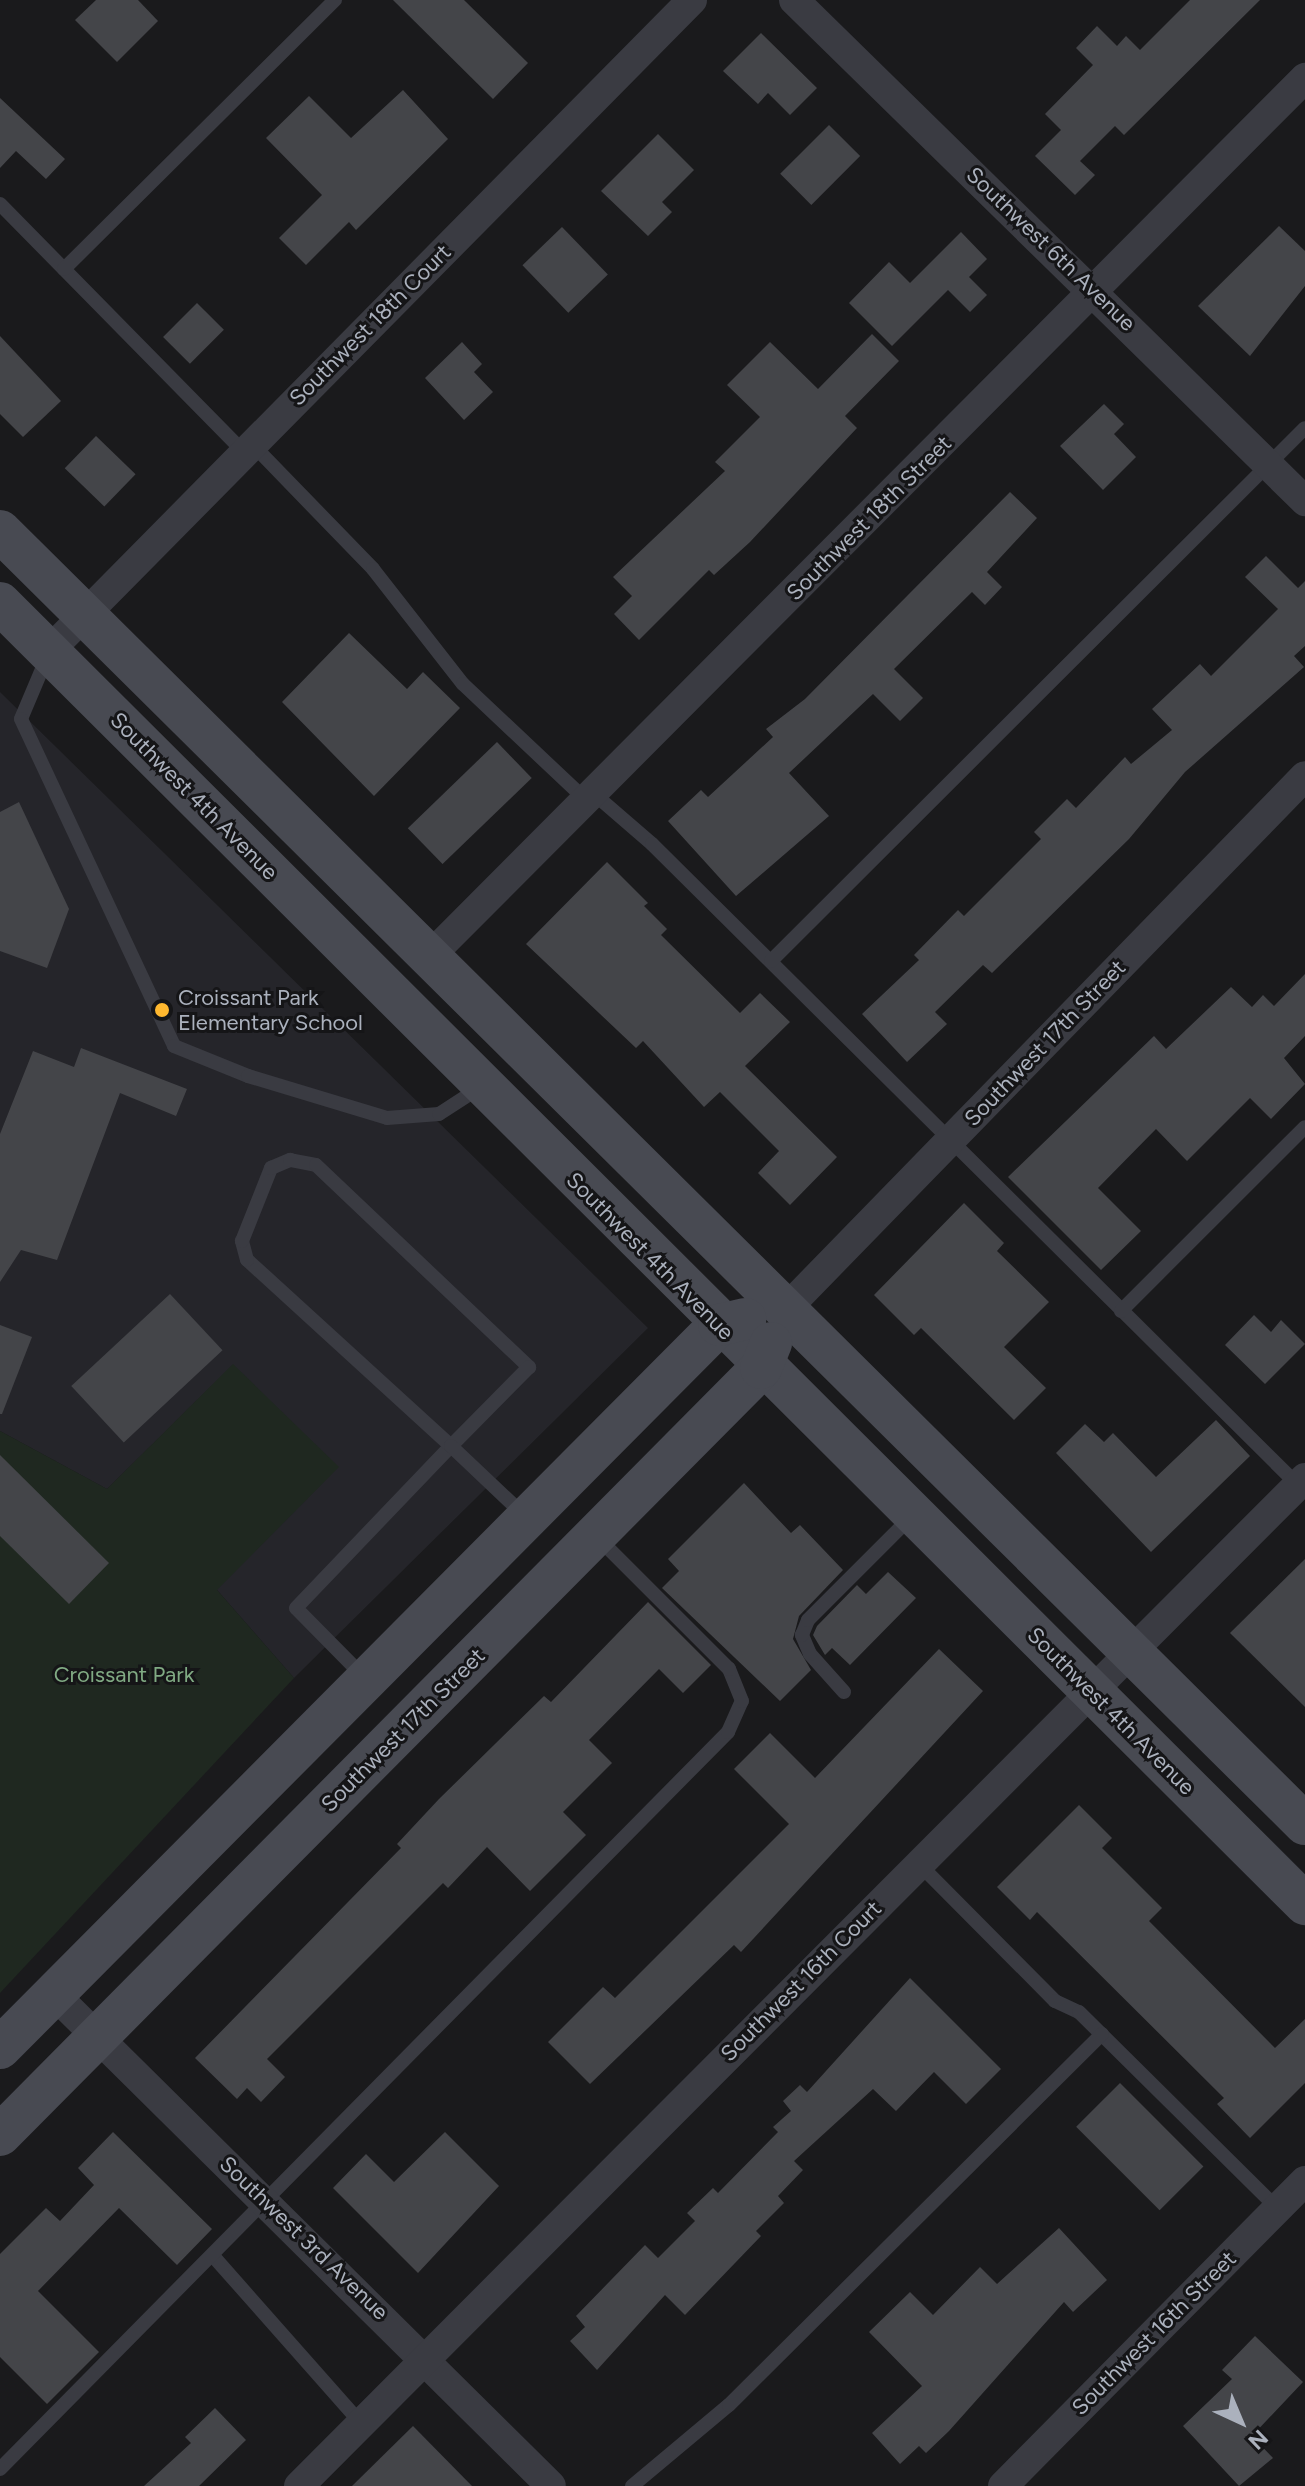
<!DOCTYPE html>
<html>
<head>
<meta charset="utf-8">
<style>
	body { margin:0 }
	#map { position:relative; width:1305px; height:2486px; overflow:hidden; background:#1a1a1c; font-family:Figtree,sans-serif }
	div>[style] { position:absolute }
	.built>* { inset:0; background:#25252a }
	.green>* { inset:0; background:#1f2820 }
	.building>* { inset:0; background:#444549; transform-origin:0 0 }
	.service>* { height:14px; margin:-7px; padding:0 7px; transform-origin:7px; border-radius:7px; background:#3a3b42 }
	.minor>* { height:30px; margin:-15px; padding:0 15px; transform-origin:15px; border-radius:15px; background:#3a3b42 }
	.secondary>* { height:42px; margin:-21px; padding:0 21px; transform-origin:21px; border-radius:21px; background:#484a52 }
	.dots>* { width:22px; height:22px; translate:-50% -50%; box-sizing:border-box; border:4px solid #151517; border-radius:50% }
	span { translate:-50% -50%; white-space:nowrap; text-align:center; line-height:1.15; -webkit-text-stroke:6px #151517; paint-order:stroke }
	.street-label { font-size:22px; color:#abb1bd }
	.poi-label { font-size:22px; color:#abb1bd }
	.left { translate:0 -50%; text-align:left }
	.park-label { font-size:22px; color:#80aa83 }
	.north { position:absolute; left:1201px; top:2382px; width:80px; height:80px; -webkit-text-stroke:6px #151517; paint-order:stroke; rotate:136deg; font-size:22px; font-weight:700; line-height:32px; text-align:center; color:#abb1bd }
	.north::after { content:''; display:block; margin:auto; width:28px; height:36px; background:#abb1bd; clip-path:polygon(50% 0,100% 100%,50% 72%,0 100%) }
</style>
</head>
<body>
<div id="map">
	<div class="built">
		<i style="clip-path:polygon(0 692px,648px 1328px,294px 1678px,217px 1590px,233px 1365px,107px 1489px,0 1431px)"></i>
	</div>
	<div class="green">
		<i style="clip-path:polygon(233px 1364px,339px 1467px,217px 1590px,294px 1678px,0 1993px,0 1431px,107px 1489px)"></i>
	</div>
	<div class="building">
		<i style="clip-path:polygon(96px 0,138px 0,158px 21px,117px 62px,75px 20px)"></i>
		<i style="clip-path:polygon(393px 0,464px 0,528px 63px,493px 99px)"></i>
		<i style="clip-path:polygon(1190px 0,1260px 0,1124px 135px,1115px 126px,1080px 161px,1095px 175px,1075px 195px,1035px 156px,1061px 130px,1045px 114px,1093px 65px,1076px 48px,1097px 26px,1117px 46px,1126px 36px,1140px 50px)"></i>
		<i style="clip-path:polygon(761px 33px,817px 88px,790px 115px,768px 93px,758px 104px,723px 71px)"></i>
		<i style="clip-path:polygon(403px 90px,448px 139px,356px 230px,349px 222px,306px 265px,279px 238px,322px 195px,266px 138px,309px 96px,351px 138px)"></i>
		<i style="clip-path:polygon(0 98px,65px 159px,46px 179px,16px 151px,0 168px)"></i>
		<i style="left:829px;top:125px;width:44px;height:69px;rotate:45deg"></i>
		<i style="clip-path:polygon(658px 134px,694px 170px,662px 202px,672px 212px,648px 236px,601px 191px)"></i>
		<i style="clip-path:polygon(1279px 226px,1305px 251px,1305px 286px,1250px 356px,1198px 306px)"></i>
		<i style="left:562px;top:227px;width:66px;height:55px;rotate:46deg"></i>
		<i style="clip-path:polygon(961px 232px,987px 259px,969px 277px,987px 295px,970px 312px,948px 290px,892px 346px,849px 303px,889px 262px,910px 283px)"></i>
		<i style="left:197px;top:303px;width:38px;height:48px;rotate:45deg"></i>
		<i style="clip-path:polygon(872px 334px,899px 361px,845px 416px,857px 428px,750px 542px,714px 575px,709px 570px,639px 640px,614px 614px,632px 596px,613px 577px,725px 471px,715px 462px,760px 417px,727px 385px,770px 342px,818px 389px)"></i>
		<i style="clip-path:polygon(0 336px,61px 401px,23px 437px,0 414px)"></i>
		<i style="clip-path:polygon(462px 342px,482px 364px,474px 372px,493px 392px,464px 420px,425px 378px)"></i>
		<i style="clip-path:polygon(1104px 404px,1124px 424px,1114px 434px,1136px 457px,1103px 490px,1060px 446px)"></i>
		<i style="left:96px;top:436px;width:55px;height:45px;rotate:44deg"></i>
		<i style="clip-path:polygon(1010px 492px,1037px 518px,987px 572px,1002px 587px,985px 605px,972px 592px,894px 669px,923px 698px,900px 721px,873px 694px,789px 773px,829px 816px,736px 896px,668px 821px,701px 790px,708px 797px,773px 737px,766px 729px,805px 699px)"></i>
		<i style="clip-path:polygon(1266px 556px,1298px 588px,1305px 581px,1305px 646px,1294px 656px,1304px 667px,1185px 772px,1129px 839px,992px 973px,983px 965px,935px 1012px,947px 1024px,907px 1062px,862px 1014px,919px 960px,914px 955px,958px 910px,964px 916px,1041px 839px,1034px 832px,1067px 799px,1076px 808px,1125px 757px,1131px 764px,1172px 730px,1152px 709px,1200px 664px,1211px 676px,1278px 609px,1245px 577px)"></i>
		<i style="clip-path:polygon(349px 633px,407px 689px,423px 672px,460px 708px,374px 796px,282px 702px)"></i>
		<i style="left:497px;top:742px;width:50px;height:124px;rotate:46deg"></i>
		<i style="clip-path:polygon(19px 802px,69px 909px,47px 968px,0 951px,0 812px)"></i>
		<i style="clip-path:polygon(607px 862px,648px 903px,644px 906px,667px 929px,661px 935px,740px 1013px,760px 993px,790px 1022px,745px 1066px,837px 1157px,790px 1205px,758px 1173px,779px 1151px,720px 1092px,704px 1107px,643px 1041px,636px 1048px,526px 944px)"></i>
		<i style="clip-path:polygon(1305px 974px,1305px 1036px,1284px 1058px,1305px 1084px,1271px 1119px,1250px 1098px,1187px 1161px,1156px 1129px,1098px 1188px,1141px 1231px,1101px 1270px,1008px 1177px,1154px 1036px,1166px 1049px,1231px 987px,1252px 1007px,1263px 995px,1274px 1006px)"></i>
		<i style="clip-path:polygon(81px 1048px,187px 1089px,176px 1116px,120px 1093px,57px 1260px,21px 1250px,0 1282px,0 1134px,33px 1051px,74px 1067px)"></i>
		<i style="clip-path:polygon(964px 1203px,1004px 1243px,997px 1251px,1049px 1302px,1004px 1347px,1046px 1388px,1014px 1420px,921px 1328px,914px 1335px,874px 1295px)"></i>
		<i style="left:170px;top:1294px;width:77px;height:135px;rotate:47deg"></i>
		<i style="clip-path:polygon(1254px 1315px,1271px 1332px,1281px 1320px,1305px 1344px,1265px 1384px,1225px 1345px)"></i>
		<i style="clip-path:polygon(0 1325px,32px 1337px,2px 1414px,0 1414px)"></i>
		<i style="clip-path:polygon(1216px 1420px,1250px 1456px,1151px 1552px,1056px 1453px,1085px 1424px,1104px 1442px,1113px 1433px,1156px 1477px)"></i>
		<i style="clip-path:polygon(0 1455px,109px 1563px,69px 1604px,0 1536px)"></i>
		<i style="clip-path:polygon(744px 1483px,791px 1533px,800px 1525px,843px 1570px,799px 1616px,793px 1639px,811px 1670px,780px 1701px,662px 1588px,679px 1571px,668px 1559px)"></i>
		<i style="clip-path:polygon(1305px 1559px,1305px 1707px,1230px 1633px)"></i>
		<i style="clip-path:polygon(888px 1572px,916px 1598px,850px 1665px,832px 1648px,825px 1655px,813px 1635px,817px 1626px,857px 1585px,866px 1594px)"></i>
		<i style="clip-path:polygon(648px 1602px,711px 1665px,683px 1693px,659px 1669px,589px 1740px,612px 1763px,563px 1812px,586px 1835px,530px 1891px,487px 1847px,448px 1888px,443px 1883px,267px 2059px,285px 2077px,261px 2102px,247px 2088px,237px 2099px,195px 2058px,401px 1848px,397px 1844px,439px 1799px,544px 1696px,551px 1702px)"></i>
		<i style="clip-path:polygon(939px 1649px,983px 1691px,741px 1952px,734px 1945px,590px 2084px,548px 2042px,603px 1987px,615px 1998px,789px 1824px,734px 1769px,770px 1733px,815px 1778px)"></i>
		<i style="clip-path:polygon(1079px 1805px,1112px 1838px,1102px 1848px,1162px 1908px,1149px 1921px,1275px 2048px,1305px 2019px,1305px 2083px,1250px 2138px,1217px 2104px,1224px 2098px,1037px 1912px,1030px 1920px,997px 1887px)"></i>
		<i style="clip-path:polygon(910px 1978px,1001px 2069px,966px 2104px,934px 2072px,896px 2111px,873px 2089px,794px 2161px,803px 2170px,778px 2196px,784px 2203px,756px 2231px,761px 2236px,685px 2315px,665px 2295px,597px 2370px,570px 2341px,585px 2327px,576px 2316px,645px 2245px,658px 2258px,695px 2221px,687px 2213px,713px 2188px,718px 2193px,778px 2132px,773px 2127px,791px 2111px,783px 2101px,800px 2085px,807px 2092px)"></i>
		<i style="left:1120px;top:2083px;width:118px;height:62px;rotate:45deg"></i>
		<i style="clip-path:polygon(113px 2132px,212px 2229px,177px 2265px,119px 2208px,38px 2291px,99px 2352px,47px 2404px,0 2357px,0 2254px,46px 2208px,60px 2221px,94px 2185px,78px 2168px)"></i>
		<i style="clip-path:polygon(445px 2132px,499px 2186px,418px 2273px,333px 2188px,366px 2154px,394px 2182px)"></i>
		<i style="clip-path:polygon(1059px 2228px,1107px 2280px,1073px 2312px,1064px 2302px,949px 2431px,926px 2453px,919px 2446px,900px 2464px,872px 2433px,922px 2386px,869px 2332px,910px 2292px,933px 2315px,980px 2267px,997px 2284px)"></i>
		<i style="clip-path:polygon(1255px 2336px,1303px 2382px,1252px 2436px,1273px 2458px,1239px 2486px,1183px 2426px,1232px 2379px,1222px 2370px)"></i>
		<i style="clip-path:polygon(215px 2408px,246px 2440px,199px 2486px,144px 2486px,191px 2443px,185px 2437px)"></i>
		<i style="clip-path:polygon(413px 2426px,472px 2486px,352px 2486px)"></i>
	</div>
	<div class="service">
		<i style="left:0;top:204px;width:348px;rotate:45.5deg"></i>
		<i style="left:64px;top:269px;width:382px;rotate:-44.8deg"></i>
		<i style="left:252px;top:444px;width:174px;rotate:45.9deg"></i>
		<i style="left:373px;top:569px;width:146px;rotate:52deg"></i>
		<i style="left:463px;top:684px;width:169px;rotate:43.3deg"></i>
		<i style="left:48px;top:655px;width:69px;rotate:112.9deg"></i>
		<i style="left:21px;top:719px;width:361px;rotate:64.9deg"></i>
		<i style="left:174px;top:1046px;width:80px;rotate:22.1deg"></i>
		<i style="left:248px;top:1076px;width:145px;rotate:16.8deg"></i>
		<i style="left:387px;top:1118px;width:52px;rotate:-4.4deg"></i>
		<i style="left:439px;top:1114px;width:48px;rotate:-33deg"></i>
		<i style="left:593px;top:793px;width:78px;rotate:40.8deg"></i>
		<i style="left:652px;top:844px;width:910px;rotate:44.78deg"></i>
		<i style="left:771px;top:961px;width:754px;rotate:-44.95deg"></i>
		<i style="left:1121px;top:1311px;width:260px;rotate:-45deg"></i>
		<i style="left:363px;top:1676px;width:95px;rotate:-134.6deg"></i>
		<i style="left:296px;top:1608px;width:224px;rotate:-46.3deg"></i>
		<i style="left:451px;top:1446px;width:276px;rotate:-137.6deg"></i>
		<i style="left:247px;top:1260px;width:20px;rotate:-105deg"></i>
		<i style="left:242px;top:1241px;width:79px;rotate:-68.3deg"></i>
		<i style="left:271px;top:1168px;width:21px;rotate:-23deg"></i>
		<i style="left:290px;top:1160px;width:26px;rotate:11deg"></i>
		<i style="left:316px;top:1165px;width:294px;rotate:43.5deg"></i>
		<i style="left:529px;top:1367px;width:111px;rotate:134.6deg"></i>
		<i style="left:451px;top:1446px;width:100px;rotate:43.4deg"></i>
		<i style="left:844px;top:1692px;width:51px;rotate:-131.8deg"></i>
		<i style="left:810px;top:1654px;width:21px;rotate:-113deg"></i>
		<i style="left:802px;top:1635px;width:16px;rotate:-68deg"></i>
		<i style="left:808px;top:1620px;width:147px;rotate:-45deg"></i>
		<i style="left:919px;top:1864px;width:193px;rotate:45.2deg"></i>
		<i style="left:1055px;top:2001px;width:26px;rotate:25deg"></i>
		<i style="left:1079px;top:2012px;width:279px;rotate:44.7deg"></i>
		<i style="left:214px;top:2257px;width:220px;rotate:48.5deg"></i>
		<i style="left:0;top:2469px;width:1036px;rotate:-45.35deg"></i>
		<i style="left:728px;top:1732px;width:34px;rotate:-66deg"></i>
		<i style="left:742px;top:1701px;width:35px;rotate:-112deg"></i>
		<i style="left:729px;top:1669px;width:187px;rotate:-135deg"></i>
		<i style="left:632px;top:2486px;width:126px;rotate:-39.9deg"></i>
		<i style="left:729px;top:2405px;width:526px;rotate:-44.85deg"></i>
	</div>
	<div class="minor">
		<i style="left:794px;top:0;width:716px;rotate:44.43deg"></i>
		<i style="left:49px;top:651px;width:915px;rotate:-45.35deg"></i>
		<i style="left:430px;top:956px;width:1240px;rotate:-45.1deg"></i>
		<i style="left:785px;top:1310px;width:745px;rotate:-45.76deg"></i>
		<i style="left:54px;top:1994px;width:699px;rotate:44.71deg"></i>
		<i style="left:299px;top:2486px;width:1424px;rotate:-45.06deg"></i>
		<i style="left:1003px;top:2486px;width:429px;rotate:-45.3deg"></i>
	</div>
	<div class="secondary">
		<i style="left:0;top:531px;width:1837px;rotate:44.74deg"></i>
		<i style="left:0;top:603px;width:1843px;rotate:44.91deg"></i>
		<i style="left:0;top:2048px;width:1020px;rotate:-45.16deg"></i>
		<i style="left:719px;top:1325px;width:27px;rotate:-13deg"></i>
		<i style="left:0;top:2135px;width:1080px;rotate:-45.22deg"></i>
		<i style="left:761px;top:1368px;width:27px;rotate:-68deg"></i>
	</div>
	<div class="dots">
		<i style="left:162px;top:1010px;background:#ffb82f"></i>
	</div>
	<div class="street-label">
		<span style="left:1051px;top:249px;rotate:44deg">Southwest 6th Avenue</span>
		<span style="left:370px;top:325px;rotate:-45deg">Southwest 18th Court</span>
		<span style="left:869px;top:518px;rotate:-45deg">Southwest 18th Street</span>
		<span style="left:194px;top:796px;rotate:45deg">Southwest 4th Avenue</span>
		<span style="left:1045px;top:1043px;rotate:-46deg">Southwest 17th Street</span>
		<span style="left:650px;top:1256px;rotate:45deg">Southwest 4th Avenue</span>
		<span style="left:1111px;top:1711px;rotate:45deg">Southwest 4th Avenue</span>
		<span style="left:403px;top:1730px;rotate:-45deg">Southwest 17th Street</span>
		<span style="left:801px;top:1981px;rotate:-45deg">Southwest 16th Court</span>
		<span style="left:304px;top:2238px;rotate:44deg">Southwest 3rd Avenue</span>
		<span style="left:1154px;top:2333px;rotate:-45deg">Southwest 16th Street</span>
	</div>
	<div class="poi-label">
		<span class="left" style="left:178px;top:1010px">Croissant Park<br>Elementary School</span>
	</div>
	<div class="park-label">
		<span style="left:124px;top:1675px">Croissant Park</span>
	</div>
	<div class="north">N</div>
</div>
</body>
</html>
